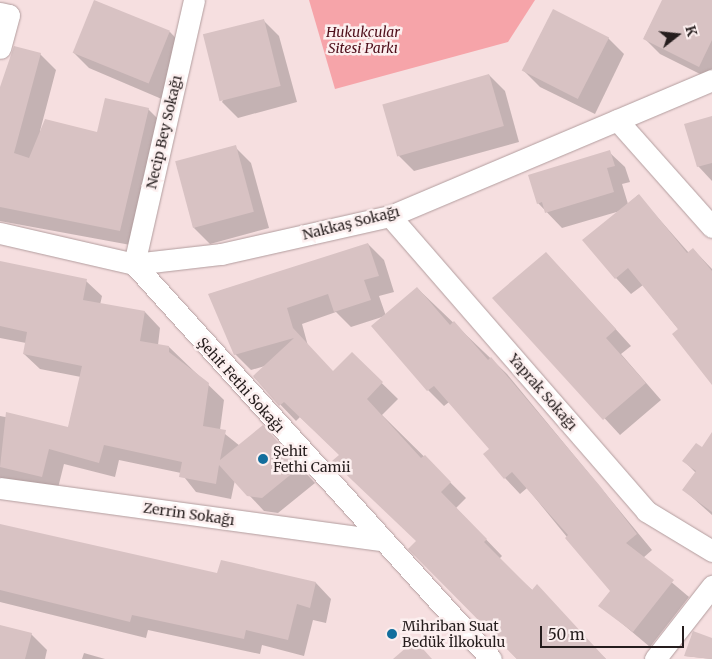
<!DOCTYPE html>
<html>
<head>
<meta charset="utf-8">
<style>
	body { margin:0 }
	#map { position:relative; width:712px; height:659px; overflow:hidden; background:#f6dfe0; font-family:Merriweather,serif }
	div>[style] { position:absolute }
	.green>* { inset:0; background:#f6a4a9 }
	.shadow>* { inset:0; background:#0003 }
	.building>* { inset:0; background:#d8c2c3; transform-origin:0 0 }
	.roads { filter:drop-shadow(0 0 1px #b29d9e) drop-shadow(0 0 1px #b29d9e) }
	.minor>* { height:21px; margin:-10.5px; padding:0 10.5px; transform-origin:10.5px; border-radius:10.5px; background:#fff }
	.dots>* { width:14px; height:14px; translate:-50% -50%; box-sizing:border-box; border:2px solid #fcefef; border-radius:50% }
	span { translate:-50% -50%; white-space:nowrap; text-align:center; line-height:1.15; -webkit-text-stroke:5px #fcefef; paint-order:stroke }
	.park-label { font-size:14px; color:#4f0f1b; font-style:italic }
	.street-label { font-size:14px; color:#251d1d }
	.poi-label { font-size:14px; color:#251d1d }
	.left { translate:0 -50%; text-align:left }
	.north { position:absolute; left:652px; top:10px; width:50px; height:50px; -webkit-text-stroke:4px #fcefef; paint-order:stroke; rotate:74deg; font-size:14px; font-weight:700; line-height:20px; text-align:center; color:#251d1d }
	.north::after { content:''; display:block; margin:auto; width:18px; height:22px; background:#251d1d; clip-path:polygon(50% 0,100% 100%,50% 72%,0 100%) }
	.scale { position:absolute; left:540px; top:626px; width:144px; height:22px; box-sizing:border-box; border:2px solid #251d1d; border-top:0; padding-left:6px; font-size:15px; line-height:18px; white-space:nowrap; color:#251d1d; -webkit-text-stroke:4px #fcefef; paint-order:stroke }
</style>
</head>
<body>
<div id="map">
	<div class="green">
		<i style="clip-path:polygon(309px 0,535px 0,508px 42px,335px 89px)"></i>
	</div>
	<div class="shadow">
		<i style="clip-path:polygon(663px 0,712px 0,712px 80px,660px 54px,644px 38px)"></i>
		<i style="clip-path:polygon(554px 11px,608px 38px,624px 54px,595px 114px,540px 87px,524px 71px)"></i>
		<i style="clip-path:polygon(263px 20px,279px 36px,297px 102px,238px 118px,222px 102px)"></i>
		<i style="clip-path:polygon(170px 32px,185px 48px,164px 100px,89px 68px,74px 53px)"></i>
		<i style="clip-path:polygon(40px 54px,56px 70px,40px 131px,98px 134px,148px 109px,164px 125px,136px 246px,0 221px,0 105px)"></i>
		<i style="clip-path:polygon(489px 75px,505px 91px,519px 142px,414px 171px,398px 155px)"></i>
		<i style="clip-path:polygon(712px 116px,712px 181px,698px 166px)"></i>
		<i style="clip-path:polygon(235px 147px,251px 163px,269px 228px,210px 244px,194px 228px)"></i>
		<i style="clip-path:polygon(609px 152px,625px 167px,630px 182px,622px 184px,628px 204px,638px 195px,689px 253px,693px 249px,712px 269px,712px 381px,679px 330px,643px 285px,631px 294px,616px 278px,620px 211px,562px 228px,538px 203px)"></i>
		<i style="clip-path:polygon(368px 244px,384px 260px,394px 292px,379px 296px,386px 316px,417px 288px,507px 374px,652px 550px,643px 558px,689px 597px,650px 647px,600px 605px,611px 591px,527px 488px,520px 494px,505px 478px,491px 450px,449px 402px,444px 406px,428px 390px,373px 326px,385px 316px,351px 327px,336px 312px,302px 324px,308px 346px,334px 373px,352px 354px,398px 399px,382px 415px,466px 498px,456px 508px,502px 556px,499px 559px,606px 659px,517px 659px,410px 549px,418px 541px,334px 461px,340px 455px,300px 417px,296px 421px,254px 377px,265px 366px,251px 370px,235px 354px,210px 294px)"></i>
		<i style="clip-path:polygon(0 265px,86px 281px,102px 296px,100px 305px,145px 312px,160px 328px,158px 345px,169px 347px,224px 400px,220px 430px,240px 446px,278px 443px,315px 483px,278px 513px,264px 511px,235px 480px,231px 499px,196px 492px,181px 473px,119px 460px,115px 477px,64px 464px,57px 492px,0 478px,0 416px,68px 429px,81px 377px,40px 369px,24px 354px,26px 343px,0 338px)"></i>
		<i style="clip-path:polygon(562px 270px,631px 346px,621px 354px,661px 400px,620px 435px,494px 298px)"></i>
		<i style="clip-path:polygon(712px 446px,712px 515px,684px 490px,696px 473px,684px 461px)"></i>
		<i style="clip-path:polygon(0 526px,218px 575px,316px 583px,331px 599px,326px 623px,313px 620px,304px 656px,262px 645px,260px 654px,148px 630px,146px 638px,0 602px)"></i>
		<i style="clip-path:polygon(0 627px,31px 634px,47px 650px,45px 659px,0 659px)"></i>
		<i style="clip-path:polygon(712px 639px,712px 659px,685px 656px)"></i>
		<i style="clip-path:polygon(84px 653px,105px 659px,82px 659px)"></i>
	</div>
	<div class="building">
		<i style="left:94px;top:0;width:82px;height:57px;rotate:22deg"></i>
		<i style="clip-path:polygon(662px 0,712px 0,712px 40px,699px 67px,643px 39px)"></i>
		<i style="left:553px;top:9px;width:63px;height:69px;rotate:27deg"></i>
		<i style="left:264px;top:19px;width:69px;height:63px;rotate:76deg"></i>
		<i style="clip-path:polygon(14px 46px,41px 53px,14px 153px,29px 158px,45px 119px,97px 132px,105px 98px,149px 108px,120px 231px,0 207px,0 87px)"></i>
		<i style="left:489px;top:74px;width:54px;height:111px;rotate:74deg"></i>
		<i style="clip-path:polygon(712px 116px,712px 163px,697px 167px,684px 124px)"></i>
		<i style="left:236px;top:145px;width:69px;height:63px;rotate:75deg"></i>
		<i style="clip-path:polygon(610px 150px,615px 166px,607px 168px,614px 192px,545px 213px,542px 202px,537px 204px,528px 175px)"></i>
		<i style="clip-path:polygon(639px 194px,687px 253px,693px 248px,712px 271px,712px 385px,672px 334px,678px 329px,628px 268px,615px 279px,582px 240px)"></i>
		<i style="clip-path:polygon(368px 243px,379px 276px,364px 280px,371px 300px,334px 312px,328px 294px,287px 308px,293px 328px,333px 371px,352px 352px,383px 382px,367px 399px,421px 458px,425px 455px,451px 482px,441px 492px,487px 539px,484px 542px,532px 590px,537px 584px,606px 659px,517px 659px,408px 549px,416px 541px,332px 461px,339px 455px,284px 402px,279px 406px,253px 376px,294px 338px,234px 355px,208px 294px)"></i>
		<i style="clip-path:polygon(546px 252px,616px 329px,606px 338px,646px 383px,603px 420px,492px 298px)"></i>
		<i style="clip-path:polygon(0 261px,87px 279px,83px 300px,145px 311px,140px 341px,169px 346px,169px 352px,209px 383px,203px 426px,226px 430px,220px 460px,263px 425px,300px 467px,262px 498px,247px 496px,219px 465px,216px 484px,179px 477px,182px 462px,104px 445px,99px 463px,49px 449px,42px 477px,0 467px,6px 412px,68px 427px,82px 366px,23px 354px,27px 332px,0 326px)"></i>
		<i style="clip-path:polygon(417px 287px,450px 325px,454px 321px,488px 360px,491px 357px,600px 486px,637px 534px,626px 543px,674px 580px,633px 632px,598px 606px,610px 591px,565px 538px,568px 535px,512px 472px,504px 479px,483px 454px,489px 449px,434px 386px,427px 391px,371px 326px)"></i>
		<i style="clip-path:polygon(712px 432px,712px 512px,682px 490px,696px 471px,682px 461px,696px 443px,702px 447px)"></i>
		<i style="clip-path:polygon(0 524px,217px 573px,221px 560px,316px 582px,310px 608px,297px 604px,288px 640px,246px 630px,244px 639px,132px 615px,130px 622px,0 590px)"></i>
		<i style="clip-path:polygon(0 625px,32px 633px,25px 659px,0 659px)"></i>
		<i style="clip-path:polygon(693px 631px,712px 638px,712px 659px,684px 656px)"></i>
		<i style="clip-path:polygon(415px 640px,432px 659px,393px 659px)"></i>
	</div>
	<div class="roads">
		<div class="minor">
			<i style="left:194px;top:0;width:271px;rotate:102.8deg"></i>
			<i style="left:134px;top:264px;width:532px;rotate:47.89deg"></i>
			<i style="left:0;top:13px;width:9px;rotate:13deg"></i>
			<i style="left:9px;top:15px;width:34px;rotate:105deg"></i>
			<i style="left:617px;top:120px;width:143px;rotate:48.4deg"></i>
			<i style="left:390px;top:216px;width:391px;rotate:49deg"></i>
			<i style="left:646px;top:511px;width:77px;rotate:31.2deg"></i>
			<i style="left:0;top:233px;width:138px;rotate:13deg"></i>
			<i style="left:134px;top:264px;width:88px;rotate:-6.6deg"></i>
			<i style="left:221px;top:254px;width:173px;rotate:-12.7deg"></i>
			<i style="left:390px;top:216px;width:350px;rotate:-22.9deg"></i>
			<i style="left:0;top:488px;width:383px;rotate:7.8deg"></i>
			<i style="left:655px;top:659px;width:93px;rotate:-52deg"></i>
		</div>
	</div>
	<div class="dots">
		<i style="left:263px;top:459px;background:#136e9d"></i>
		<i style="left:392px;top:634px;background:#136e9d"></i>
	</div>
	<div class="park-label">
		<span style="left:363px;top:40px">Hukukçular<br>Sitesi Parkı</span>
	</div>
	<div class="street-label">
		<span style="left:164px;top:132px;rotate:-77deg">Necip Bey Sokağı</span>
		<span style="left:351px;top:223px;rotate:-14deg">Nakkaş Sokağı</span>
		<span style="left:241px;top:385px;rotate:48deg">Şehit Fethi Sokağı</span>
		<span style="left:543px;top:392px;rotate:49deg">Yaprak Sokağı</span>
		<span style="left:189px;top:514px;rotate:8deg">Zerrin Sokağı</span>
	</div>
	<div class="poi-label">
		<span class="left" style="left:273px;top:459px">Şehit<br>Fethi Camii</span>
		<span class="left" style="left:402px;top:634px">Mihriban Suat<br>Bedük İlkokulu</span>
	</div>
	<div class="north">K</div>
	<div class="scale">50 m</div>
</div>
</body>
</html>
